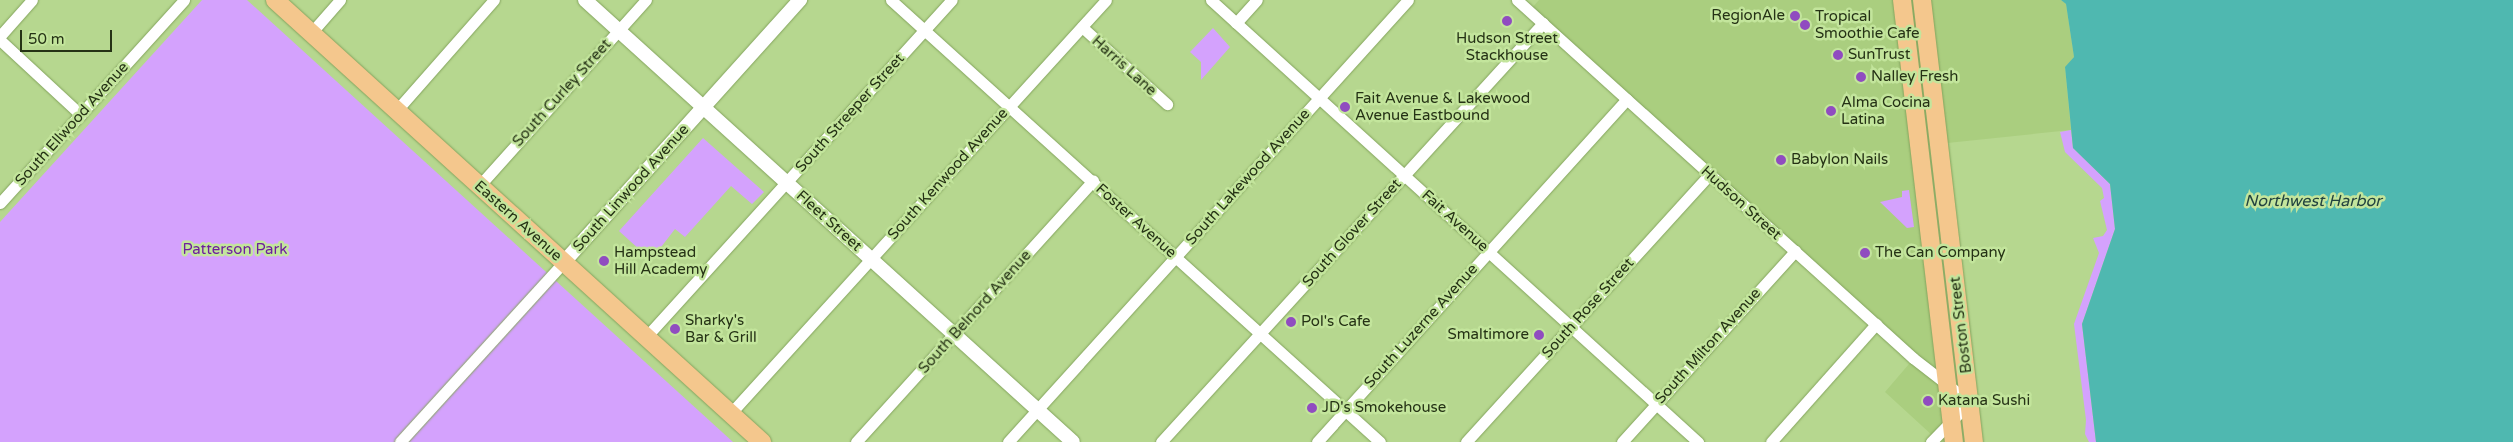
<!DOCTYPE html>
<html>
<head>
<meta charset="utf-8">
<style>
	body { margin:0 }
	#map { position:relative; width:2513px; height:442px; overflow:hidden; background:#b6d78f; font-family:"Varela Round",sans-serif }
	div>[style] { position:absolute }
	.built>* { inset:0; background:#aace7f }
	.green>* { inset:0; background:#d4a2fd }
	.water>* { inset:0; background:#4fb8b0 }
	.roads { filter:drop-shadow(0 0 1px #84a45e) drop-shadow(0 0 1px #84a45e) }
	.minor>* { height:11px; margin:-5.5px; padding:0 5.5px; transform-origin:5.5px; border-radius:5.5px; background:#fff }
	.tertiary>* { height:14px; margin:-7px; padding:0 7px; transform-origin:7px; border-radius:7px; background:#fff }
	.primary>* { height:18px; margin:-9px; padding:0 9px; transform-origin:9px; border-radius:9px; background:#f4c78d }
	.dots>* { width:14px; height:14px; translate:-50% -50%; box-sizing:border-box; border:2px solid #c3e59c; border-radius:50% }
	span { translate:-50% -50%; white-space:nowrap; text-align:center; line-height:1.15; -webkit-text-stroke:5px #c3e59c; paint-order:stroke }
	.poi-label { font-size:15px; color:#253215 }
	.right { translate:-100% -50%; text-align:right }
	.left { translate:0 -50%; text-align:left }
	.street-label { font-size:15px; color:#253215 }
	.park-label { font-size:15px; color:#6d1d9d }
	.water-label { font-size:16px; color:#224340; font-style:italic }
	.scale { position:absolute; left:20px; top:30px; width:92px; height:22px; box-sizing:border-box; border:2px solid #253215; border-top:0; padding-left:6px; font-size:15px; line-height:18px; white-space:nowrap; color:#253215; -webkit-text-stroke:4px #c3e59c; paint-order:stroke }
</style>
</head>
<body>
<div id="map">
	<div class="built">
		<i style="clip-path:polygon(1539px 0,2061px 0,2066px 4px,2074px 57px,2065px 68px,2071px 130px,1928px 145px,1962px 442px,1927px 442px,1933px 436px,1885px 392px,1915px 357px,1532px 8px)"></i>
	</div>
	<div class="green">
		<i style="clip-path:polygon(202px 0,247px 0,733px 442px,0 442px,0 222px)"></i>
		<i style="clip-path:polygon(1213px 28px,1230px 47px,1201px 80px,1201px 62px,1190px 52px)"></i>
		<i style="clip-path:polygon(2071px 130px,2073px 148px,2110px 184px,2115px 229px,2082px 324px,2096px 442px,2089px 442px,2085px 434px,2086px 420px,2074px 324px,2099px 253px,2093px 238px,2103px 236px,2107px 230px,2100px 201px,2104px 198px,2102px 188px,2065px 152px,2060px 132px)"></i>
		<i style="clip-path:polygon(703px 138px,764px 192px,752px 204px,731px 186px,685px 237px,675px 229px,651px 260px,619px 231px)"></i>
		<i style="clip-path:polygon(1909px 190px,1914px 227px,1907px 228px,1880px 202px,1902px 197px,1902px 191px)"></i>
	</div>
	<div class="water">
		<i style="clip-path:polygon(2061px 0,2513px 0,2513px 442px,2096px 442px,2082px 324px,2115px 229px,2110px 184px,2073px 148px,2065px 67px,2074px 57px,2066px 4px)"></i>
	</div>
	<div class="roads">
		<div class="minor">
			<i style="left:891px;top:0;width:659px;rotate:42.11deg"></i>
			<i style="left:1211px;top:0;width:658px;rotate:42.23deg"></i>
			<i style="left:1517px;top:0;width:534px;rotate:42.11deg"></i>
			<i style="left:1913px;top:358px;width:72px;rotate:37.7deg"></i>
			<i style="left:1970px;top:402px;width:56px;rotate:134.3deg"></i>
			<i style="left:1236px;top:23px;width:31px;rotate:-48deg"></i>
			<i style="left:1082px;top:27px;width:115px;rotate:42.2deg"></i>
			<i style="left:311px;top:33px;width:44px;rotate:-48.7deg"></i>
			<i style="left:0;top:36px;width:48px;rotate:-48.4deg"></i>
			<i style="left:0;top:40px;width:110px;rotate:42.8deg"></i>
			<i style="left:396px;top:111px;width:148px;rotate:-48.6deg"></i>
			<i style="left:479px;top:186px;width:250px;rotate:-48.1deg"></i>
			<i style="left:0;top:203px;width:274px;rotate:-47.8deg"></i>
			<i style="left:646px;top:337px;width:455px;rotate:-47.8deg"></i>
			<i style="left:730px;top:414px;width:559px;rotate:-47.75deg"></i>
			<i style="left:400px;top:442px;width:244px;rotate:-47.7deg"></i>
			<i style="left:856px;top:442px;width:353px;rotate:-47.8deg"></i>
			<i style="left:1008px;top:442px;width:596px;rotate:-47.86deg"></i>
			<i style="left:1161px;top:442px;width:567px;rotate:-47.64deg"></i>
			<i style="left:1317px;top:442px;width:462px;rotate:-47.9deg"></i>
			<i style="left:1466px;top:442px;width:362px;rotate:-47.7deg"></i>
			<i style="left:1622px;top:442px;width:258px;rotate:-47.8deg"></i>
			<i style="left:1771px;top:442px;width:158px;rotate:-48.3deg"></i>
		</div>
		<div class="tertiary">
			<i style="left:585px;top:0;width:658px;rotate:42.17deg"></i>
			<i style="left:564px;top:262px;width:353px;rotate:-48deg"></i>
		</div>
		<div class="primary">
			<i style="left:275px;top:0;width:658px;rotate:42.23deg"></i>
			<i style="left:1902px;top:0;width:445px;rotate:83.3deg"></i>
			<i style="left:1922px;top:0;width:445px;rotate:83.3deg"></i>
		</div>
	</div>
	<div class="dots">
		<i style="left:1795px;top:16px;background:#904cc0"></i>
		<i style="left:1507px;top:21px;background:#904cc0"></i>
		<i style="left:1805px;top:25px;background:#904cc0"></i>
		<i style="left:1838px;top:55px;background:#904cc0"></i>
		<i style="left:1861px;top:77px;background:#904cc0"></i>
		<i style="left:1345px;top:107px;background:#904cc0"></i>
		<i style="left:1831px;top:111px;background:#904cc0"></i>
		<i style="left:1781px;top:160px;background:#904cc0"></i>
		<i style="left:1865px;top:253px;background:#904cc0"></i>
		<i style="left:604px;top:261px;background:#904cc0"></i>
		<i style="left:1291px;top:322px;background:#904cc0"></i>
		<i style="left:675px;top:329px;background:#904cc0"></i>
		<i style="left:1539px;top:335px;background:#904cc0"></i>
		<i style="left:1928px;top:401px;background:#904cc0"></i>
		<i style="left:1312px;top:408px;background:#904cc0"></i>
	</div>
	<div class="poi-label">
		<span class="right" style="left:1785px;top:16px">RegionAle</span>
		<span class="left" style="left:1815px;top:25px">Tropical<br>Smoothie Cafe</span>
		<span style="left:1507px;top:47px">Hudson Street<br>Stackhouse</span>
		<span class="left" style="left:1848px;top:55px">SunTrust</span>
		<span class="left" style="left:1871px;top:77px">Nalley Fresh</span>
		<span class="left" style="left:1355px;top:107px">Fait Avenue &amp; Lakewood<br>Avenue Eastbound</span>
		<span class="left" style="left:1841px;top:111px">Alma Cocina<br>Latina</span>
		<span class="left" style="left:1791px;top:160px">Babylon Nails</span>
		<span class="left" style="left:614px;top:261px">Hampstead<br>Hill Academy</span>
		<span class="left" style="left:1875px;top:253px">The Can Company</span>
		<span class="left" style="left:685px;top:329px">Sharky's<br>Bar &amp; Grill</span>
		<span class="left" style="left:1301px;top:322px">Pol's Cafe</span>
		<span class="right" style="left:1529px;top:335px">Smaltimore</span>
		<span class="left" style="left:1938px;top:401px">Katana Sushi</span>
		<span class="left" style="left:1322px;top:408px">JD's Smokehouse</span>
	</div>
	<div class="street-label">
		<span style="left:1124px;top:66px;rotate:42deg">Harris Lane</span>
		<span style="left:562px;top:93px;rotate:-48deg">South Curley Street</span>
		<span style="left:850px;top:113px;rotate:-48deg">South Streeper Street</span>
		<span style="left:72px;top:124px;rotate:-48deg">South Ellwood Avenue</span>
		<span style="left:948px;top:174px;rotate:-48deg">South Kenwood Avenue</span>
		<span style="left:1248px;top:177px;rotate:-48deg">South Lakewood Avenue</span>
		<span style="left:631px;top:188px;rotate:-48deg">South Linwood Avenue</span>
		<span style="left:1741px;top:203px;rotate:42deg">Hudson Street</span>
		<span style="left:518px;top:221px;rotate:42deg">Eastern Avenue</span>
		<span style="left:829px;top:221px;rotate:42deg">Fleet Street</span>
		<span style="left:1136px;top:221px;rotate:42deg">Foster Avenue</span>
		<span style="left:1455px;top:221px;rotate:42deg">Fait Avenue</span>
		<span style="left:1352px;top:233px;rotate:-48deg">South Glover Street</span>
		<span style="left:1588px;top:308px;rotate:-48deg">South Rose Street</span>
		<span style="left:975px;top:312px;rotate:-48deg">South Belnord Avenue</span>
		<span style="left:1961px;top:325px;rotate:-97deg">Boston Street</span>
		<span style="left:1421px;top:326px;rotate:-48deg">South Luzerne Avenue</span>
		<span style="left:1708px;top:346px;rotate:-48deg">South Milton Avenue</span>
	</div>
	<div class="park-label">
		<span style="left:235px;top:250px">Patterson Park</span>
	</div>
	<div class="water-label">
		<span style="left:2313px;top:201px">Northwest Harbor</span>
	</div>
	<div class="scale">50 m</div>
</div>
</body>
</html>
